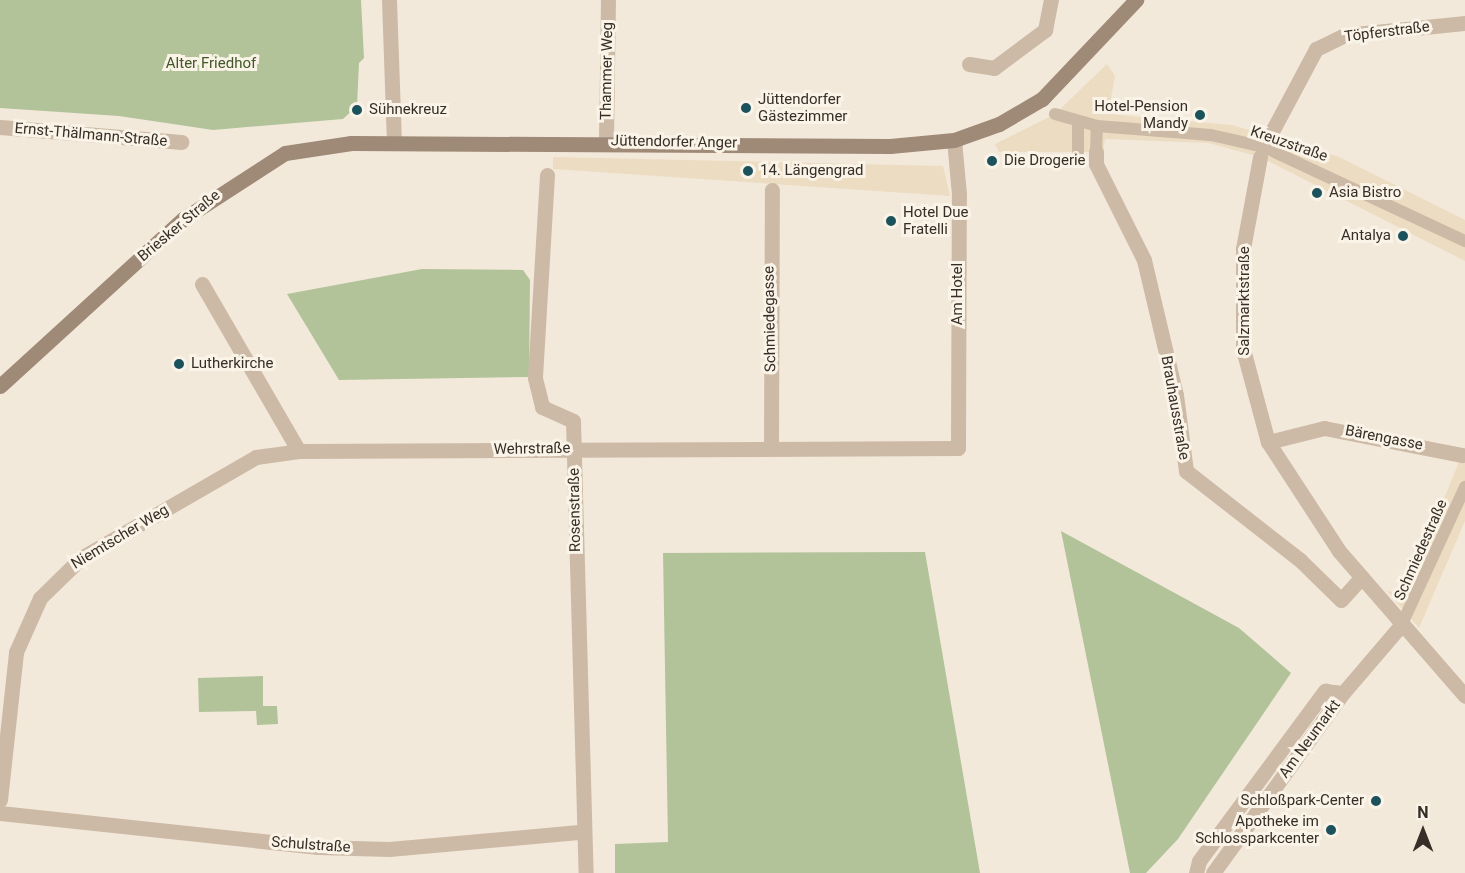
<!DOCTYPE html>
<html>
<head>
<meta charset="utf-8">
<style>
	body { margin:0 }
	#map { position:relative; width:1465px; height:873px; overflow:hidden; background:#f3e9db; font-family:Roboto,sans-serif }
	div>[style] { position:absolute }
	.green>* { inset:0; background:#b2c39a }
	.plaza>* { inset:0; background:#ecdcc1 }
	.pedestrian>* { height:12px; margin:-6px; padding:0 6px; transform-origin:6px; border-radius:6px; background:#ccbaa6 }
	.minor>* { height:15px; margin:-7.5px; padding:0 7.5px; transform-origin:7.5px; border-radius:7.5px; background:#ccbaa6 }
	.secondary>* { height:15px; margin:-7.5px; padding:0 7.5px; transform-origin:7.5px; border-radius:7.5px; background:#9f8977 }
	.dots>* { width:16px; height:16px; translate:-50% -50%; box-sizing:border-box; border:3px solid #faf3e7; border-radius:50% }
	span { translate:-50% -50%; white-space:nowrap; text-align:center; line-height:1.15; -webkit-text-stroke:6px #faf3e7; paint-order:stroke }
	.street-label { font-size:15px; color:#372e27 }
	.park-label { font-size:15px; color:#43572a }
	.poi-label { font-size:15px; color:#372e27 }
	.left { translate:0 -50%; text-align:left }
	.right { translate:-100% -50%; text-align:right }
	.north { position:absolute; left:1393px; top:801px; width:60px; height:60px; -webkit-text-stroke:4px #faf3e7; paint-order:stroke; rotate:0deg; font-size:16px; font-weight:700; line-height:24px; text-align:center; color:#372e27 }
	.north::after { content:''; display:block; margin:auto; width:21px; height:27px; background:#372e27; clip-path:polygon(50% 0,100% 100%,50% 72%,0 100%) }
</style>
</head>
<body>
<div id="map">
	<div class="green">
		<i style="clip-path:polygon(0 0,361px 0,364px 58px,359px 63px,357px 106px,343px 119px,213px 130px,119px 116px,0 108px)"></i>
		<i style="clip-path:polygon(422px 269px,523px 270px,530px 280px,529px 377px,339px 380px,287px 294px)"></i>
		<i style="clip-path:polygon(1061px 531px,1239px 628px,1291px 673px,1178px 839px,1146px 873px,1130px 873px)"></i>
		<i style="clip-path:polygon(925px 552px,980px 873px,615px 873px,615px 844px,668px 842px,663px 553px)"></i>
		<i style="clip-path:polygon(263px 676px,263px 706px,277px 706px,278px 724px,257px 725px,256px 711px,199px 712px,198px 678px)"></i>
	</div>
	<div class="plaza">
		<i style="clip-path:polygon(1107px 64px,1115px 76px,1108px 114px,1232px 125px,1337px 156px,1465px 220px,1465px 261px,1260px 157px,1209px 143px,1105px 139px,1103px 152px,999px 152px,995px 144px,1055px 114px)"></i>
		<i style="clip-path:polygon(553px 157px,943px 166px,950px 196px,553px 169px)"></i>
		<i style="clip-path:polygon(1465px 447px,1465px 521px,1419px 628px,1387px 591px,1406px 593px)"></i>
	</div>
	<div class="pedestrian">
		<i style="left:1055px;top:114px;width:44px;rotate:15.9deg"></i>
		<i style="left:1097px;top:126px;width:114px;rotate:4.5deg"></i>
		<i style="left:1211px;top:135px;width:54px;rotate:12.8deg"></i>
		<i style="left:1264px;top:147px;width:222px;rotate:25.1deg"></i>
		<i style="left:1078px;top:123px;width:29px;rotate:90deg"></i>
		<i style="left:1096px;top:152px;width:26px;rotate:-88deg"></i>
		<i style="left:1402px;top:624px;width:151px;rotate:-65.3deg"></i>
	</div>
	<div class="minor">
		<i style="left:389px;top:0;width:143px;rotate:88deg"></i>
		<i style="left:969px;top:64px;width:25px;rotate:9deg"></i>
		<i style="left:994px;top:68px;width:64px;rotate:-36.7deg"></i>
		<i style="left:1045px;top:30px;width:31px;rotate:-79deg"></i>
		<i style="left:0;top:127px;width:182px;rotate:4.7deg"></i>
		<i style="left:1269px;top:137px;width:100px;rotate:-61.9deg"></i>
		<i style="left:1316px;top:49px;width:32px;rotate:-26deg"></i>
		<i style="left:1345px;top:35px;width:121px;rotate:-5.7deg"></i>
		<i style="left:606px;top:141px;width:141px;rotate:-89.2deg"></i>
		<i style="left:1096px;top:152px;width:12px;rotate:90deg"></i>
		<i style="left:1096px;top:164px;width:107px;rotate:63.4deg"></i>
		<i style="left:1144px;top:260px;width:139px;rotate:76.7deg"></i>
		<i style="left:1176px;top:395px;width:77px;rotate:82.5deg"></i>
		<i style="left:1186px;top:471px;width:145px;rotate:38deg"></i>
		<i style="left:1300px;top:560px;width:57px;rotate:44.3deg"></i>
		<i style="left:1341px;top:600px;width:31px;rotate:-48deg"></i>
		<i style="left:1260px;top:157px;width:94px;rotate:100.5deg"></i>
		<i style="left:1243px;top:249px;width:100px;rotate:90deg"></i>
		<i style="left:1243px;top:349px;width:96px;rotate:75deg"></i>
		<i style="left:1268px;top:442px;width:130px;rotate:56.9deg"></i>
		<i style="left:1339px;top:551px;width:192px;rotate:49deg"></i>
		<i style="left:547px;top:175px;width:203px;rotate:93.4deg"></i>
		<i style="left:535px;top:378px;width:30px;rotate:76deg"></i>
		<i style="left:542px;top:407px;width:34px;rotate:24deg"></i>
		<i style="left:573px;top:421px;width:452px;rotate:88.4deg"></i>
		<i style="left:202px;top:284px;width:193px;rotate:59.9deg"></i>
		<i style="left:299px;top:451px;width:659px;rotate:-0.26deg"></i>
		<i style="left:958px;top:448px;width:254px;rotate:-89.8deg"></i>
		<i style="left:959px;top:194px;width:54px;rotate:-95.3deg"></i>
		<i style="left:1268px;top:442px;width:58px;rotate:-14deg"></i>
		<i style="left:1324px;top:428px;width:141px;rotate:11.1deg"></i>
		<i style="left:771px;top:448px;width:258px;rotate:-89.8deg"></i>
		<i style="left:0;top:800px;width:149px;rotate:-83.8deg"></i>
		<i style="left:16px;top:652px;width:59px;rotate:-66deg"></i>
		<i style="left:40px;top:598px;width:57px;rotate:-44.3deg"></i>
		<i style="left:81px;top:558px;width:202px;rotate:-30deg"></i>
		<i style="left:256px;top:457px;width:43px;rotate:-7.9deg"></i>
		<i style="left:0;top:813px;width:320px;rotate:6.1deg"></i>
		<i style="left:318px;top:847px;width:71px;rotate:1.6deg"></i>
		<i style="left:389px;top:849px;width:193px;rotate:-5.1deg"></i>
		<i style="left:1196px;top:873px;width:12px;rotate:-76deg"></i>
		<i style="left:1199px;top:861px;width:212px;rotate:-53.5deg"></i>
		<i style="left:1325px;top:691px;width:18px;rotate:6deg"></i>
		<i style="left:1213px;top:873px;width:222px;rotate:-54.2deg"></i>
		<i style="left:1343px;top:693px;width:91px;rotate:-49.5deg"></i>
	</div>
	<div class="secondary">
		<i style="left:0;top:386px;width:248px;rotate:-42.4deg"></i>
		<i style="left:183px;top:219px;width:121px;rotate:-32.9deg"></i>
		<i style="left:285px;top:153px;width:67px;rotate:-8.6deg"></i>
		<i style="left:351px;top:143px;width:539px;rotate:0.32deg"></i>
		<i style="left:890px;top:146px;width:64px;rotate:-5.4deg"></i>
		<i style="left:954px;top:140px;width:48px;rotate:-19.6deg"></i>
		<i style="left:999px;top:124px;width:50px;rotate:-30.2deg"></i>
		<i style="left:1042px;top:99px;width:137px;rotate:-46.5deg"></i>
	</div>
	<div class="dots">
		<i style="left:746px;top:108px;background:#1b525b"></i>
		<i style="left:357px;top:110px;background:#1b525b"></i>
		<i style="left:1200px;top:115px;background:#1b525b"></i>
		<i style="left:992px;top:161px;background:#1b525b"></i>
		<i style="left:748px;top:171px;background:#1b525b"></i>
		<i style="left:1317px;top:193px;background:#1b525b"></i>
		<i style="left:891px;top:221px;background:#1b525b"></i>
		<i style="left:1403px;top:236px;background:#1b525b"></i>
		<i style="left:179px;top:364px;background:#1b525b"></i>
		<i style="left:1376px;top:801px;background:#1b525b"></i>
		<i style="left:1331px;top:830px;background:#1b525b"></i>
	</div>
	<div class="street-label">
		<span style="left:1387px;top:32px;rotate:-7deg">Töpferstraße</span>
		<span style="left:607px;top:71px;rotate:-89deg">Thammer Weg</span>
		<span style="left:91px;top:135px;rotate:5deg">Ernst-Thälmann-Straße</span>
		<span style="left:674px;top:142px;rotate:1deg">Jüttendorfer Anger</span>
		<span style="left:1289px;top:144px;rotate:19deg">Kreuzstraße</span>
		<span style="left:179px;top:226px;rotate:-40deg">Briesker Straße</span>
		<span style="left:958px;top:294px;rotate:-90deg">Am Hotel</span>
		<span style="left:1245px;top:301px;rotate:-90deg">Salzmarktstraße</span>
		<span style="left:770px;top:319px;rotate:-91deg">Schmiedegasse</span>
		<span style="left:1175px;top:408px;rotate:80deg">Brauhausstraße</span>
		<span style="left:1384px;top:438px;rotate:11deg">Bärengasse</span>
		<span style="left:532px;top:449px;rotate:-1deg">Wehrstraße</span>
		<span style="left:575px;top:510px;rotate:-91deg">Rosenstraße</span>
		<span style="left:120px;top:537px;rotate:-31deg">Niemtscher Weg</span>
		<span style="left:1421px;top:550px;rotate:-66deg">Schmiedestraße</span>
		<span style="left:1310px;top:739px;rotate:-54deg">Am Neumarkt</span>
		<span style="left:311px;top:845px;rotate:4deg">Schulstraße</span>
	</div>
	<div class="park-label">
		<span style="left:211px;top:64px">Alter Friedhof</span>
	</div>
	<div class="poi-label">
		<span class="left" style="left:758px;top:108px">Jüttendorfer<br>Gästezimmer</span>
		<span class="right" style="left:1188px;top:115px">Hotel-Pension<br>Mandy</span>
		<span class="left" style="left:369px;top:110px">Sühnekreuz</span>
		<span class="left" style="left:1004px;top:161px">Die Drogerie</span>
		<span class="left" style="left:760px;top:171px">14. Längengrad</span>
		<span class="left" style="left:1329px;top:193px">Asia Bistro</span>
		<span class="left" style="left:903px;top:221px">Hotel Due<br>Fratelli</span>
		<span class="right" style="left:1391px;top:236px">Antalya</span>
		<span class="left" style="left:191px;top:364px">Lutherkirche</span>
		<span class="right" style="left:1364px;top:801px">Schloßpark-Center</span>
		<span class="right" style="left:1319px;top:830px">Apotheke im<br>Schlossparkcenter</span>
	</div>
	<div class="north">N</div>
</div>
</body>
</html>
